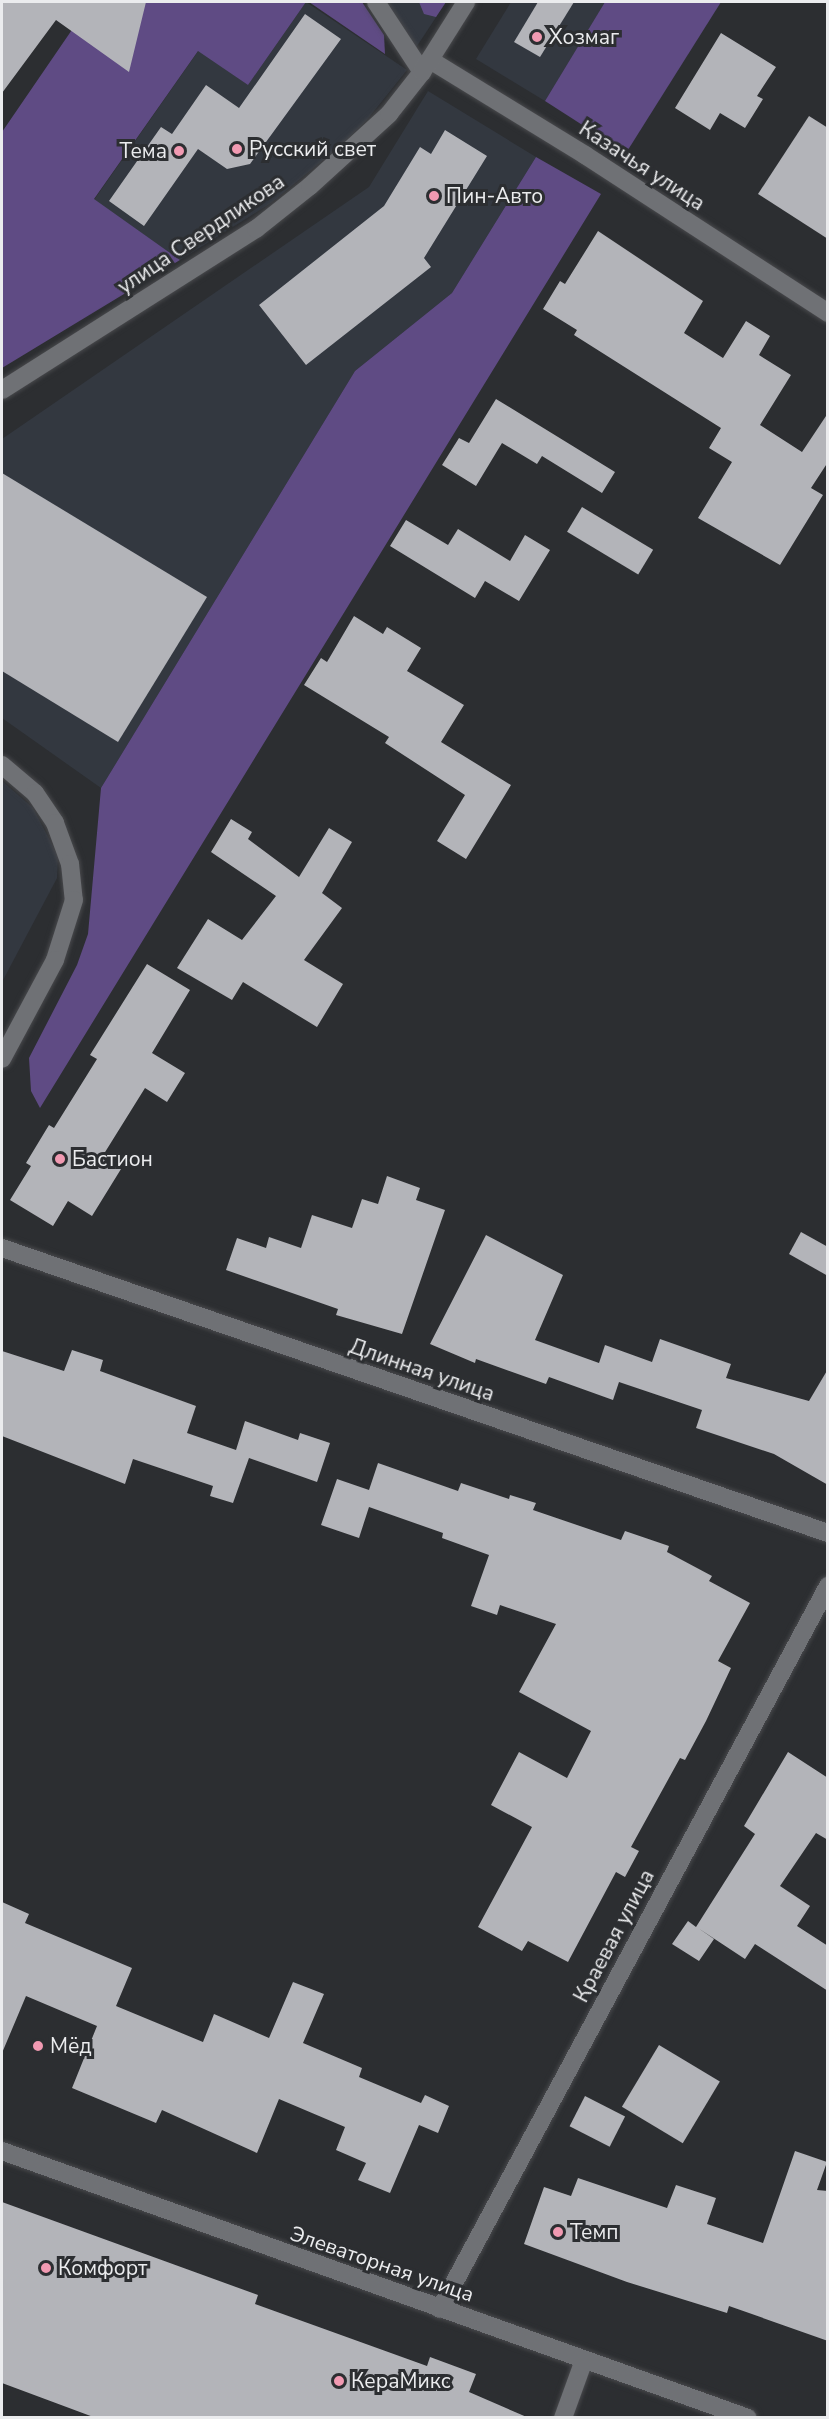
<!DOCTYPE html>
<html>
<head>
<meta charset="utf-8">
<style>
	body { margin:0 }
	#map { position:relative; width:829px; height:2419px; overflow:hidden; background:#2c2e31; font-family:"Nunito Sans",sans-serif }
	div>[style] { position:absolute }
	.built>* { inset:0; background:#333840 }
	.green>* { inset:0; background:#5f4b84 }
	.building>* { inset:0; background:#b3b4b9; transform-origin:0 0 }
	.roads { filter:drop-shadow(0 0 2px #48494c) drop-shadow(0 0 2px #48494c) }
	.lane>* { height:18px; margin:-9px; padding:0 9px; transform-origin:9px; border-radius:9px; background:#6f7175 }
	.street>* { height:18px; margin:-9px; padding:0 9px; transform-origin:9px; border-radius:9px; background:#6f7175 }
	.secondary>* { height:18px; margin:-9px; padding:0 9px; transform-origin:9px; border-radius:9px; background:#6f7175 }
	.dots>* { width:16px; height:16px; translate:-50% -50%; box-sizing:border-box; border:3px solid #2c2e31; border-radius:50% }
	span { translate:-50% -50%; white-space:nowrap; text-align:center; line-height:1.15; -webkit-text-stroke:6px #2c2e31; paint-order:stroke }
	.poi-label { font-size:21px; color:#ebecee }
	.left { translate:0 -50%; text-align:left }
	.right { translate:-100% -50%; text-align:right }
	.street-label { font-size:21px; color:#ebecee }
	.frame { position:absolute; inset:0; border:3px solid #ebecee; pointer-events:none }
</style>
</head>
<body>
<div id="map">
	<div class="built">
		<i style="clip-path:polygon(306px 2px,407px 70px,366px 121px,339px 147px,271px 203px,180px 260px,94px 200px,199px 50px,248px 85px)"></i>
		<i style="clip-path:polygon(384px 2px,446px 2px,415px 49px)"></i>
		<i style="clip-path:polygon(511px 2px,605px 2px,545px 101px,476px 59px)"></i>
		<i style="clip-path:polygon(428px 91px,536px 157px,452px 293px,355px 371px,101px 788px,2px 718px,2px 439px,369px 187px)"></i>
		<i style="clip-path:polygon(2px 781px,33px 808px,58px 856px,57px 878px,2px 982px)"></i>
	</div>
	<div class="green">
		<i style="clip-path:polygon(91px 2px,306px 2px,248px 85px,198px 51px,94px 199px,180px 260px,2px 368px,2px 132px)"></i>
		<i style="clip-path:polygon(309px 2px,362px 2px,384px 35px,385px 54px)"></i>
		<i style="clip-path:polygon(419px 2px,446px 2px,436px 17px,424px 14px)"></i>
		<i style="clip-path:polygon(605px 2px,721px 2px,626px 153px,545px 101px)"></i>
		<i style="clip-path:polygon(536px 157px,601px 194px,40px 1108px,31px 1091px,29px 1058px,77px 965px,88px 934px,101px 788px,355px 371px,452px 293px)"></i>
	</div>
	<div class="building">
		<i style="clip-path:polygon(2px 2px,146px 2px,129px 72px,56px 20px,2px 93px)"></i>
		<i style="clip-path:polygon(538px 2px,574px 2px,540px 57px,514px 42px)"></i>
		<i style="clip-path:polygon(305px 14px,341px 39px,250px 164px,227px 169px,198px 149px,144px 226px,109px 201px,161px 127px,172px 134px,206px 85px,239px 108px)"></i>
		<i style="clip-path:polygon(721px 33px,776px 67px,757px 96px,763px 99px,745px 128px,720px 113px,710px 130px,675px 108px)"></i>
		<i style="clip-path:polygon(809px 116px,828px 128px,828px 239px,758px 194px)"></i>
		<i style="clip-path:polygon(445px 130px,487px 156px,424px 258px,431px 267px,306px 365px,259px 305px,384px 206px,420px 147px,431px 154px)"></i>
		<i style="clip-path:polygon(598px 231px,703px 301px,684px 333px,723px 358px,746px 321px,770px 336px,759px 355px,791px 375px,760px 425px,802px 452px,828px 413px,828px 462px,811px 488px,823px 495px,780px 565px,698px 518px,732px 462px,709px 448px,721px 428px,574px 335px,577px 330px,543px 309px,560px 281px,565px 284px)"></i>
		<i style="clip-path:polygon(496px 399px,615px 472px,602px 493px,542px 456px,537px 464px,502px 443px,476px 486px,442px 465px,459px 438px,469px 443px)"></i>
		<i style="clip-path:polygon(2px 473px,207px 597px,118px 742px,2px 671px)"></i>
		<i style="left:582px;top:507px;width:83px;height:29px;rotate:31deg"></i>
		<i style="clip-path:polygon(406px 520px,448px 545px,458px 529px,510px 561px,525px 535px,550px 550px,519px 601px,485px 581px,475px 598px,390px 546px)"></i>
		<i style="clip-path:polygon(354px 616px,383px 634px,387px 627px,421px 648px,407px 671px,464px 705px,441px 742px,511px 785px,466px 859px,437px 841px,465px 795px,385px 743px,389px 737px,304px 685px,321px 658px,327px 662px)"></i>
		<i style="clip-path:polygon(231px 819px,252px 832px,248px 839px,299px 877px,329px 828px,352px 842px,322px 893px,342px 908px,304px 960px,343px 984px,317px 1027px,243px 982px,232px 1000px,177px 968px,208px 919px,242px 940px,276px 896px,211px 852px)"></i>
		<i style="clip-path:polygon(147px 964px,190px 990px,152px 1053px,185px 1073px,167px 1102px,145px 1088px,102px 1157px,121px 1169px,92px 1216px,68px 1201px,53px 1226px,10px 1200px,31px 1166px,26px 1163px,49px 1125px,54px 1128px,97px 1059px,90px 1055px)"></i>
		<i style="clip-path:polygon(387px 1176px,420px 1188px,416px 1200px,445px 1210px,402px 1334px,336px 1315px,338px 1309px,226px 1270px,237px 1238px,266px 1248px,269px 1237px,301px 1248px,312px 1215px,352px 1228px,362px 1199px,378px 1204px)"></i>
		<i style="clip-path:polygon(801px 1232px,828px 1247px,828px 1276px,789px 1254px)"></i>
		<i style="clip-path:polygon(486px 1235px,563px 1275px,535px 1340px,599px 1363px,605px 1345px,652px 1362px,660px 1339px,731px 1364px,726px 1378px,809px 1401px,828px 1369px,828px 1485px,774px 1454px,696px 1428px,702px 1410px,619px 1382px,613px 1400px,549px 1377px,546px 1384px,476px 1359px,475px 1363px,430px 1344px)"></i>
		<i style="clip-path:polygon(72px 1350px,103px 1360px,100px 1371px,196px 1406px,187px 1433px,236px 1450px,245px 1421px,298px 1440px,300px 1433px,330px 1443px,317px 1482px,249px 1458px,233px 1503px,210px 1496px,213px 1486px,133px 1459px,125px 1484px,2px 1436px,2px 1351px,64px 1371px)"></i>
		<i style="clip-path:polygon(378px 1463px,458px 1491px,461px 1483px,509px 1499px,510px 1495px,536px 1503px,533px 1510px,621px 1540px,625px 1531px,669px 1546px,667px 1552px,712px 1576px,709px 1581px,750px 1603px,718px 1661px,731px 1668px,706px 1721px,685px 1760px,680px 1758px,631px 1847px,639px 1851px,625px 1877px,616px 1872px,568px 1962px,528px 1941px,522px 1951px,478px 1927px,532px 1827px,491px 1805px,519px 1752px,567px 1778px,591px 1731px,519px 1692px,556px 1624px,500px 1605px,497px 1615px,471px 1606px,489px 1555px,442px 1538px,443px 1533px,369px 1507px,359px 1538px,321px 1525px,337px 1479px,369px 1490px)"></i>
		<i style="clip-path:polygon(788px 1752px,828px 1778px,828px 1840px,816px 1833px,780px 1886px,810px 1906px,797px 1926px,828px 1946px,828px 1991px,755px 1944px,745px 1959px,698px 1928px,714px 1939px,699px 1961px,672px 1944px,688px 1921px,696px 1927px,755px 1834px,744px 1826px)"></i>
		<i style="clip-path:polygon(2px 1902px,29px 1914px,25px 1923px,132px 1968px,116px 2006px,203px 2042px,214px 2014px,269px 2038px,293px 1982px,324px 1994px,303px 2043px,362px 2068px,359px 2077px,421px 2103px,425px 2095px,449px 2106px,438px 2133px,419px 2125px,390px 2193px,358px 2180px,366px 2163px,336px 2150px,345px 2127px,279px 2099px,257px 2153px,162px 2110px,156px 2123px,72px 2088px,97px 2026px,26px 1996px,2px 2053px)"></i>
		<i style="left:659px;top:2045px;width:71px;height:72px;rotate:31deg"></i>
		<i style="left:585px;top:2096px;width:45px;height:34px;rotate:27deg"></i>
		<i style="clip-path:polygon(795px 2151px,827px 2162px,817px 2190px,828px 2191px,828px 2341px,729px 2306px,727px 2313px,627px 2282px,524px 2244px,544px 2187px,571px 2196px,578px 2178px,667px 2208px,676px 2185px,716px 2198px,707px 2224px,763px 2243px)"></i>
		<i style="clip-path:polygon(2px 2202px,258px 2295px,255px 2304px,427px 2366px,430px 2357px,476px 2374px,469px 2392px,529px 2418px,96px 2418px,2px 2383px)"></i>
	</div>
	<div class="roads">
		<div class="lane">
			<i style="left:563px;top:2418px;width:62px;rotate:-70.1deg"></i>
		</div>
		<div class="street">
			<i style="left:376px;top:2px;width:84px;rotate:56.7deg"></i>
			<i style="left:430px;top:60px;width:182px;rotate:31.5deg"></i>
			<i style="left:585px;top:155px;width:290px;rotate:33deg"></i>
			<i style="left:2px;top:1248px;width:874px;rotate:19.04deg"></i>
			<i style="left:440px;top:2309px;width:821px;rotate:-61.78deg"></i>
		</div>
		<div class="secondary">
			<i style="left:2px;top:390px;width:301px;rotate:-32.4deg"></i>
			<i style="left:256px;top:229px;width:69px;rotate:-38.5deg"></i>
			<i style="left:310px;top:186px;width:107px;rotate:-42.3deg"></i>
			<i style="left:389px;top:114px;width:53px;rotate:-51.8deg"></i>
			<i style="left:422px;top:72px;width:83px;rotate:-57.8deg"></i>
			<i style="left:2px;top:765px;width:43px;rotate:40.3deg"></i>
			<i style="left:35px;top:793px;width:36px;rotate:56deg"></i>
			<i style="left:55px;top:823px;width:44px;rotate:69.9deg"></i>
			<i style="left:70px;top:864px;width:36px;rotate:84deg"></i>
			<i style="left:74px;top:900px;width:63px;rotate:107.6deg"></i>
			<i style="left:55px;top:960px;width:112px;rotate:118.2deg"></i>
			<i style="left:2px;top:2151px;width:792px;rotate:19.69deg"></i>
		</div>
	</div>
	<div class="dots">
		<i style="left:537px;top:37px;background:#f19ab2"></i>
		<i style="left:237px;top:149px;background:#f19ab2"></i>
		<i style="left:179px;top:151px;background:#f19ab2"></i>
		<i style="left:434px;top:196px;background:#f19ab2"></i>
		<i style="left:60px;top:1159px;background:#f19ab2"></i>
		<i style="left:38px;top:2046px;background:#f19ab2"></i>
		<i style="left:558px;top:2232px;background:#f19ab2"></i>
		<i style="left:46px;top:2268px;background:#f19ab2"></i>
		<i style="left:339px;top:2381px;background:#f19ab2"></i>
	</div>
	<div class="poi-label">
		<span class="left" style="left:549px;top:37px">Хозмаг</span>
		<span class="left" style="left:249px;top:149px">Русский свет</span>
		<span class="right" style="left:167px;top:151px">Тема</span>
		<span class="left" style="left:446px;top:196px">Пин-Авто</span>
		<span class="left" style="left:72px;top:1159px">Бастион</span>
		<span class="left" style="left:50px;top:2046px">Мёд</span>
		<span class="left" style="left:570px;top:2232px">Темп</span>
		<span class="left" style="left:58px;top:2268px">Комфорт</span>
		<span class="left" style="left:351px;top:2381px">КераМикс</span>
	</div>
	<div class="street-label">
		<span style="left:642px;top:166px;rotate:33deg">Казачья улица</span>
		<span style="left:201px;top:234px;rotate:-34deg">улица Свердликова</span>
		<span style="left:422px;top:1370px;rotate:19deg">Длинная улица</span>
		<span style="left:614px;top:1936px;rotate:-62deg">Краевая улица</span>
		<span style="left:382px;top:2264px;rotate:19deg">Элеваторная улица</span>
	</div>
	<div class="frame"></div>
</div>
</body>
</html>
